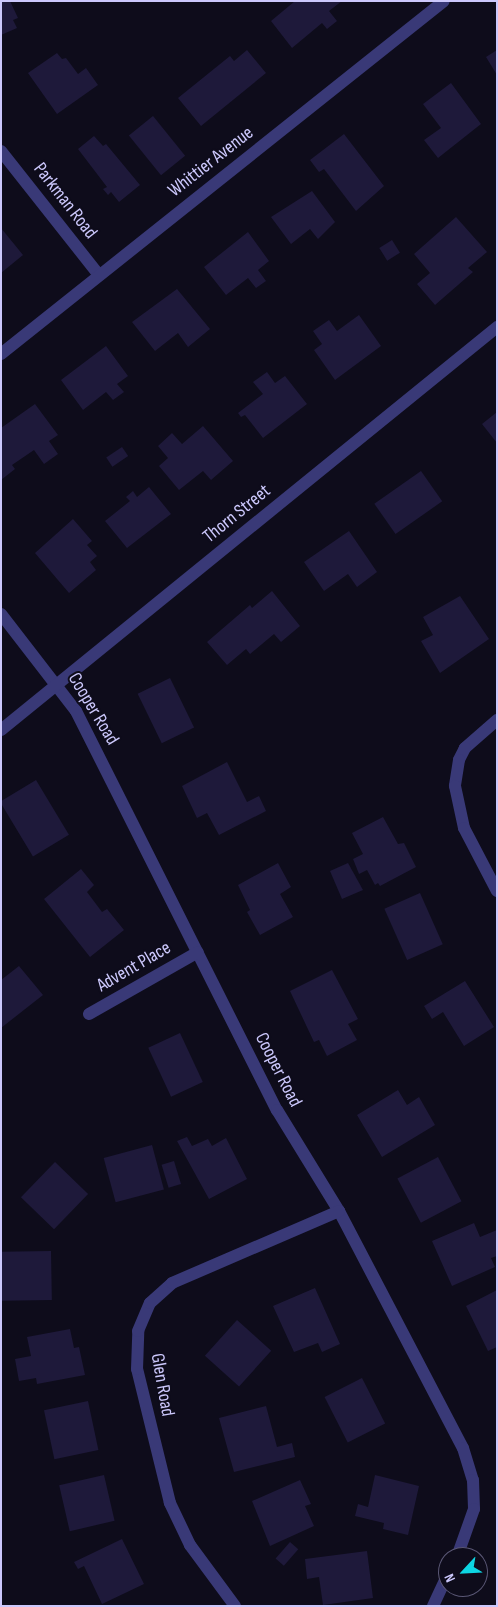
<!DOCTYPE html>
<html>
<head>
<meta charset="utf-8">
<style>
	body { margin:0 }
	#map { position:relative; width:498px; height:1607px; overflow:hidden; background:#0e0c1b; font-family:"Sofia Sans Condensed",sans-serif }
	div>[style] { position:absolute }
	.building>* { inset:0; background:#1e193a; transform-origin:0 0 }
	.street>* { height:12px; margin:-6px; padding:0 6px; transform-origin:6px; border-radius:6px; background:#393977 }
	span { translate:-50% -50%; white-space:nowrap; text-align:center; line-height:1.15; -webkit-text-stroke:4px #0e0c1b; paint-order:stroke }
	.street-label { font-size:19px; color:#ccc8fc }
	.frame { position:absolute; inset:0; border:2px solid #ccc8fc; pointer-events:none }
	.north { position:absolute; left:438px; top:1547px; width:50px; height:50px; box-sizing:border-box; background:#0e0c1b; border:1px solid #5a5775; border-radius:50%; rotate:245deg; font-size:14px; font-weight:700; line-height:20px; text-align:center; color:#ccc8fc }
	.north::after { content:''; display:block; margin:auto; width:18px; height:22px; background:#0dd6e3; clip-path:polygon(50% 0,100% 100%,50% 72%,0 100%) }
</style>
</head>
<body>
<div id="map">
	<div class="building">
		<i style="clip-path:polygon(1px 1px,10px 1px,18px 18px,13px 20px,17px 28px,1px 35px)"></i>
		<i style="clip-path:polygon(295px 1px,342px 1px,329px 11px,337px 21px,327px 29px,322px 23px,292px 48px,271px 21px)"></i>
		<i style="clip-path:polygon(247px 50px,266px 73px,201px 126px,178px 98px,230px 56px,234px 61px)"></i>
		<i style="clip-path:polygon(497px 50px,497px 75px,486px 57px)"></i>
		<i style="clip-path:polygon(57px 53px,62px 59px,66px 58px,78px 74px,86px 68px,98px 85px,57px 114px,28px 73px)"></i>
		<i style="clip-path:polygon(451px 83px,481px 124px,438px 158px,424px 140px,441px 128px,423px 104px)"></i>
		<i style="left:153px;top:116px;width:51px;height:31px;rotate:51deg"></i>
		<i style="clip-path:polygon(344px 134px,384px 186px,356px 211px,324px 169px,319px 172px,310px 160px)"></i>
		<i style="clip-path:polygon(94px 136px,103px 146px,106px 144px,140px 185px,119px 202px,111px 192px,108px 195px,103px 189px,107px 187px,78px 149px)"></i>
		<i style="clip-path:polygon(312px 191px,335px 222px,318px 239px,310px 229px,291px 244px,271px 217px)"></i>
		<i style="clip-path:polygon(456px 217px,487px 252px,468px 268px,473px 272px,435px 305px,417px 284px,430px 273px,414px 254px)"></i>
		<i style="clip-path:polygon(1px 228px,23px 255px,1px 273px)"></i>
		<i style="clip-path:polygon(248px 232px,269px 261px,258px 270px,266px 281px,256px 288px,248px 278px,226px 295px,204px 267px)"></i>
		<i style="left:392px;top:240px;width:15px;height:15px;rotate:58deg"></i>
		<i style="clip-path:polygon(177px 289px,210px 329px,188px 347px,178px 333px,155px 351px,132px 322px)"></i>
		<i style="clip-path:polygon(359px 315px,381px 346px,335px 380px,314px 350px,322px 344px,313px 331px,329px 320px,337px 331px)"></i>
		<i style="clip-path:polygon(106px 346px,128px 376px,117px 384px,124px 392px,113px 400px,106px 392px,83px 410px,61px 380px)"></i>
		<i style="clip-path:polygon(267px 372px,275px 383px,285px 376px,307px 404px,263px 438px,245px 415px,241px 417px,238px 413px,263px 394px,253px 382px)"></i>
		<i style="clip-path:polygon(35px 404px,58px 435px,49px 441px,58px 454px,44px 464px,34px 450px,12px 465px,15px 469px,1px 480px,1px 428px)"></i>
		<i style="clip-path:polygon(497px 412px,497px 443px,482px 424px)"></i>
		<i style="clip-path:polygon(203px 426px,233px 461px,211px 480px,203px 471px,179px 490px,159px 466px,168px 458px,158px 446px,172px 433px,182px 444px)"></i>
		<i style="left:122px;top:447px;width:11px;height:19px;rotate:56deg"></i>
		<i style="left:421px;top:471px;width:37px;height:57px;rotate:55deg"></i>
		<i style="clip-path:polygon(149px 487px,171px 514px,127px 548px,105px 521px,130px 501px,126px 497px,133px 491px,137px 497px)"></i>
		<i style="clip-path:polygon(73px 519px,92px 541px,87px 545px,97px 556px,90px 562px,96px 570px,69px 593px,35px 553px)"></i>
		<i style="clip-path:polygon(349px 531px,377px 572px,357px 587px,348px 574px,324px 591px,304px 562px)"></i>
		<i style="clip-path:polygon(272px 591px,300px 626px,281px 642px,274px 634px,250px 654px,246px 649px,227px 665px,207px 642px,250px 605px,252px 608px)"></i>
		<i style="clip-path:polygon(460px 596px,489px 639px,440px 673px,421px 641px,433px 635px,423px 617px)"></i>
		<i style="left:170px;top:678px;width:55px;height:36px;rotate:64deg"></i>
		<i style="clip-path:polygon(227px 762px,247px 802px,259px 796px,266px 811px,219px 835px,207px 813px,197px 818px,182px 786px)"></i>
		<i style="left:36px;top:780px;width:64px;height:42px;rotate:59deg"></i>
		<i style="clip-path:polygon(383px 817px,398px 844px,404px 843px,416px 867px,380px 886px,378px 883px,375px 885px,367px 870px,359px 874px,353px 859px,363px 854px,352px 833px)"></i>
		<i style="clip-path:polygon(278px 863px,291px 887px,280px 894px,293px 917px,260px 935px,247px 912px,250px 910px,238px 885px)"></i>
		<i style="clip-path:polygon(348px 863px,363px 890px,342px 899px,330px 871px)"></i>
		<i style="clip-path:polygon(81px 869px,94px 885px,87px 892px,102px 912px,107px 909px,124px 930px,90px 957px,44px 899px)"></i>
		<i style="left:420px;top:893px;width:56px;height:39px;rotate:66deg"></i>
		<i style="clip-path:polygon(19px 966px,43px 995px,1px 1028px,1px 980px)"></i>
		<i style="clip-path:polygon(332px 970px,358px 1019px,348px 1024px,357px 1040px,327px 1056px,319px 1040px,314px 1042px,290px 991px)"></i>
		<i style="clip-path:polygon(465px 981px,494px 1027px,464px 1046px,443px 1012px,432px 1019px,424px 1006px)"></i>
		<i style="left:180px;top:1033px;width:54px;height:35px;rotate:65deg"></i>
		<i style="clip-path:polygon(398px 1090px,407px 1105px,419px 1097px,435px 1125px,382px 1157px,357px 1115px)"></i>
		<i style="clip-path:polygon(187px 1137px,192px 1146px,208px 1139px,212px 1146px,226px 1138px,247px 1179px,209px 1199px,177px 1141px)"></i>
		<i style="left:152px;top:1145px;width:46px;height:50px;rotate:75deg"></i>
		<i style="left:438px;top:1157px;width:50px;height:46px;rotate:62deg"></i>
		<i style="left:174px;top:1161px;width:24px;height:13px;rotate:73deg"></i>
		<i style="left:55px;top:1162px;width:46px;height:49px;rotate:44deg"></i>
		<i style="clip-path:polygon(474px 1223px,480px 1237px,497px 1230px,497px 1256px,491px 1258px,495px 1267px,452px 1286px,432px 1241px)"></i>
		<i style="left:51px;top:1251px;width:49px;height:50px;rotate:89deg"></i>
		<i style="clip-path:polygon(315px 1288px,340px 1344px,322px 1352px,318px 1343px,294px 1352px,273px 1306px)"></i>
		<i style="clip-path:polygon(497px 1290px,497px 1347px,488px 1351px,466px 1306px)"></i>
		<i style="left:237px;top:1320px;width:46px;height:48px;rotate:42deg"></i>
		<i style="clip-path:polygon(70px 1329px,74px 1348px,79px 1347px,85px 1375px,37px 1384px,36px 1378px,19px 1381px,15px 1359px,31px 1356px,27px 1337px)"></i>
		<i style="left:362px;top:1378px;width:51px;height:42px;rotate:63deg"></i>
		<i style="left:88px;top:1401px;width:50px;height:45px;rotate:78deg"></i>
		<i style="clip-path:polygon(266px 1406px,277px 1447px,292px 1443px,295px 1457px,234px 1472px,219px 1418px)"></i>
		<i style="left:104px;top:1475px;width:47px;height:46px;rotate:77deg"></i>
		<i style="clip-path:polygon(375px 1475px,419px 1486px,408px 1535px,383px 1529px,384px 1523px,355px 1516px,358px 1504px,368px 1507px)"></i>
		<i style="clip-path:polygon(300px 1480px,311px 1504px,305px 1506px,314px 1526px,270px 1546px,252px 1501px)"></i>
		<i style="clip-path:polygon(122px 1539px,144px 1584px,102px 1604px,84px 1566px,78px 1569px,74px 1562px)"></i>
		<i style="left:290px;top:1542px;width:11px;height:22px;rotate:41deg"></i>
		<i style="clip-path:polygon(367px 1551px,373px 1598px,323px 1605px,319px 1577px,307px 1579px,305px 1559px)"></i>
	</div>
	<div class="street">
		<i style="left:1px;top:151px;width:158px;rotate:51.7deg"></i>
		<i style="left:1px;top:354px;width:566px;rotate:-38.55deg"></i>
		<i style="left:1px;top:614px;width:123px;rotate:52.3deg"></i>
		<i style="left:76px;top:711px;width:447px;rotate:63.3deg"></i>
		<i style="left:277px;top:1110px;width:119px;rotate:58.5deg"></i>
		<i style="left:339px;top:1211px;width:267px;rotate:62.4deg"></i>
		<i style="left:463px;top:1448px;width:34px;rotate:73deg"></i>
		<i style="left:473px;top:1480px;width:29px;rotate:88deg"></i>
		<i style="left:474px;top:1509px;width:51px;rotate:109.5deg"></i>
		<i style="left:497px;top:720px;width:43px;rotate:138.8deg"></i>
		<i style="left:465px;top:748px;width:13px;rotate:117deg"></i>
		<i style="left:459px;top:760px;width:26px;rotate:99deg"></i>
		<i style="left:455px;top:786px;width:43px;rotate:77.9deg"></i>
		<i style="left:464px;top:828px;width:71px;rotate:62.4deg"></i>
		<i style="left:1px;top:730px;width:639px;rotate:-39.09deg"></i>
		<i style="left:89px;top:1014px;width:125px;rotate:-29.6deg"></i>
		<i style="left:235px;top:1606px;width:76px;rotate:-126.4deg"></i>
		<i style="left:190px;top:1545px;width:47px;rotate:-115.5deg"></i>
		<i style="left:170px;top:1503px;width:138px;rotate:-103.8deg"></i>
		<i style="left:137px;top:1369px;width:38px;rotate:-88deg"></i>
		<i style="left:138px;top:1331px;width:30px;rotate:-67deg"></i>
		<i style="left:150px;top:1303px;width:30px;rotate:-42deg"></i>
		<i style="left:172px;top:1283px;width:182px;rotate:-23.3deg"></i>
		<i style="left:433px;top:1606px;width:35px;rotate:-65deg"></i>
	</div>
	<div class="street-label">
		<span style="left:211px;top:162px;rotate:-38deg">Whittier Avenue</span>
		<span style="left:65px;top:201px;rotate:52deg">Parkman Road</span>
		<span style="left:237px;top:514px;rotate:-39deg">Thorn Street</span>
		<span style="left:93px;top:709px;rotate:59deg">Cooper Road</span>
		<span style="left:134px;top:967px;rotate:-30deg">Advent Place</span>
		<span style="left:278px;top:1070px;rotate:63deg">Cooper Road</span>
		<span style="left:162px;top:1385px;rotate:80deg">Glen Road</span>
	</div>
	<div class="frame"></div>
	<div class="north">N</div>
</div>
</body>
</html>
